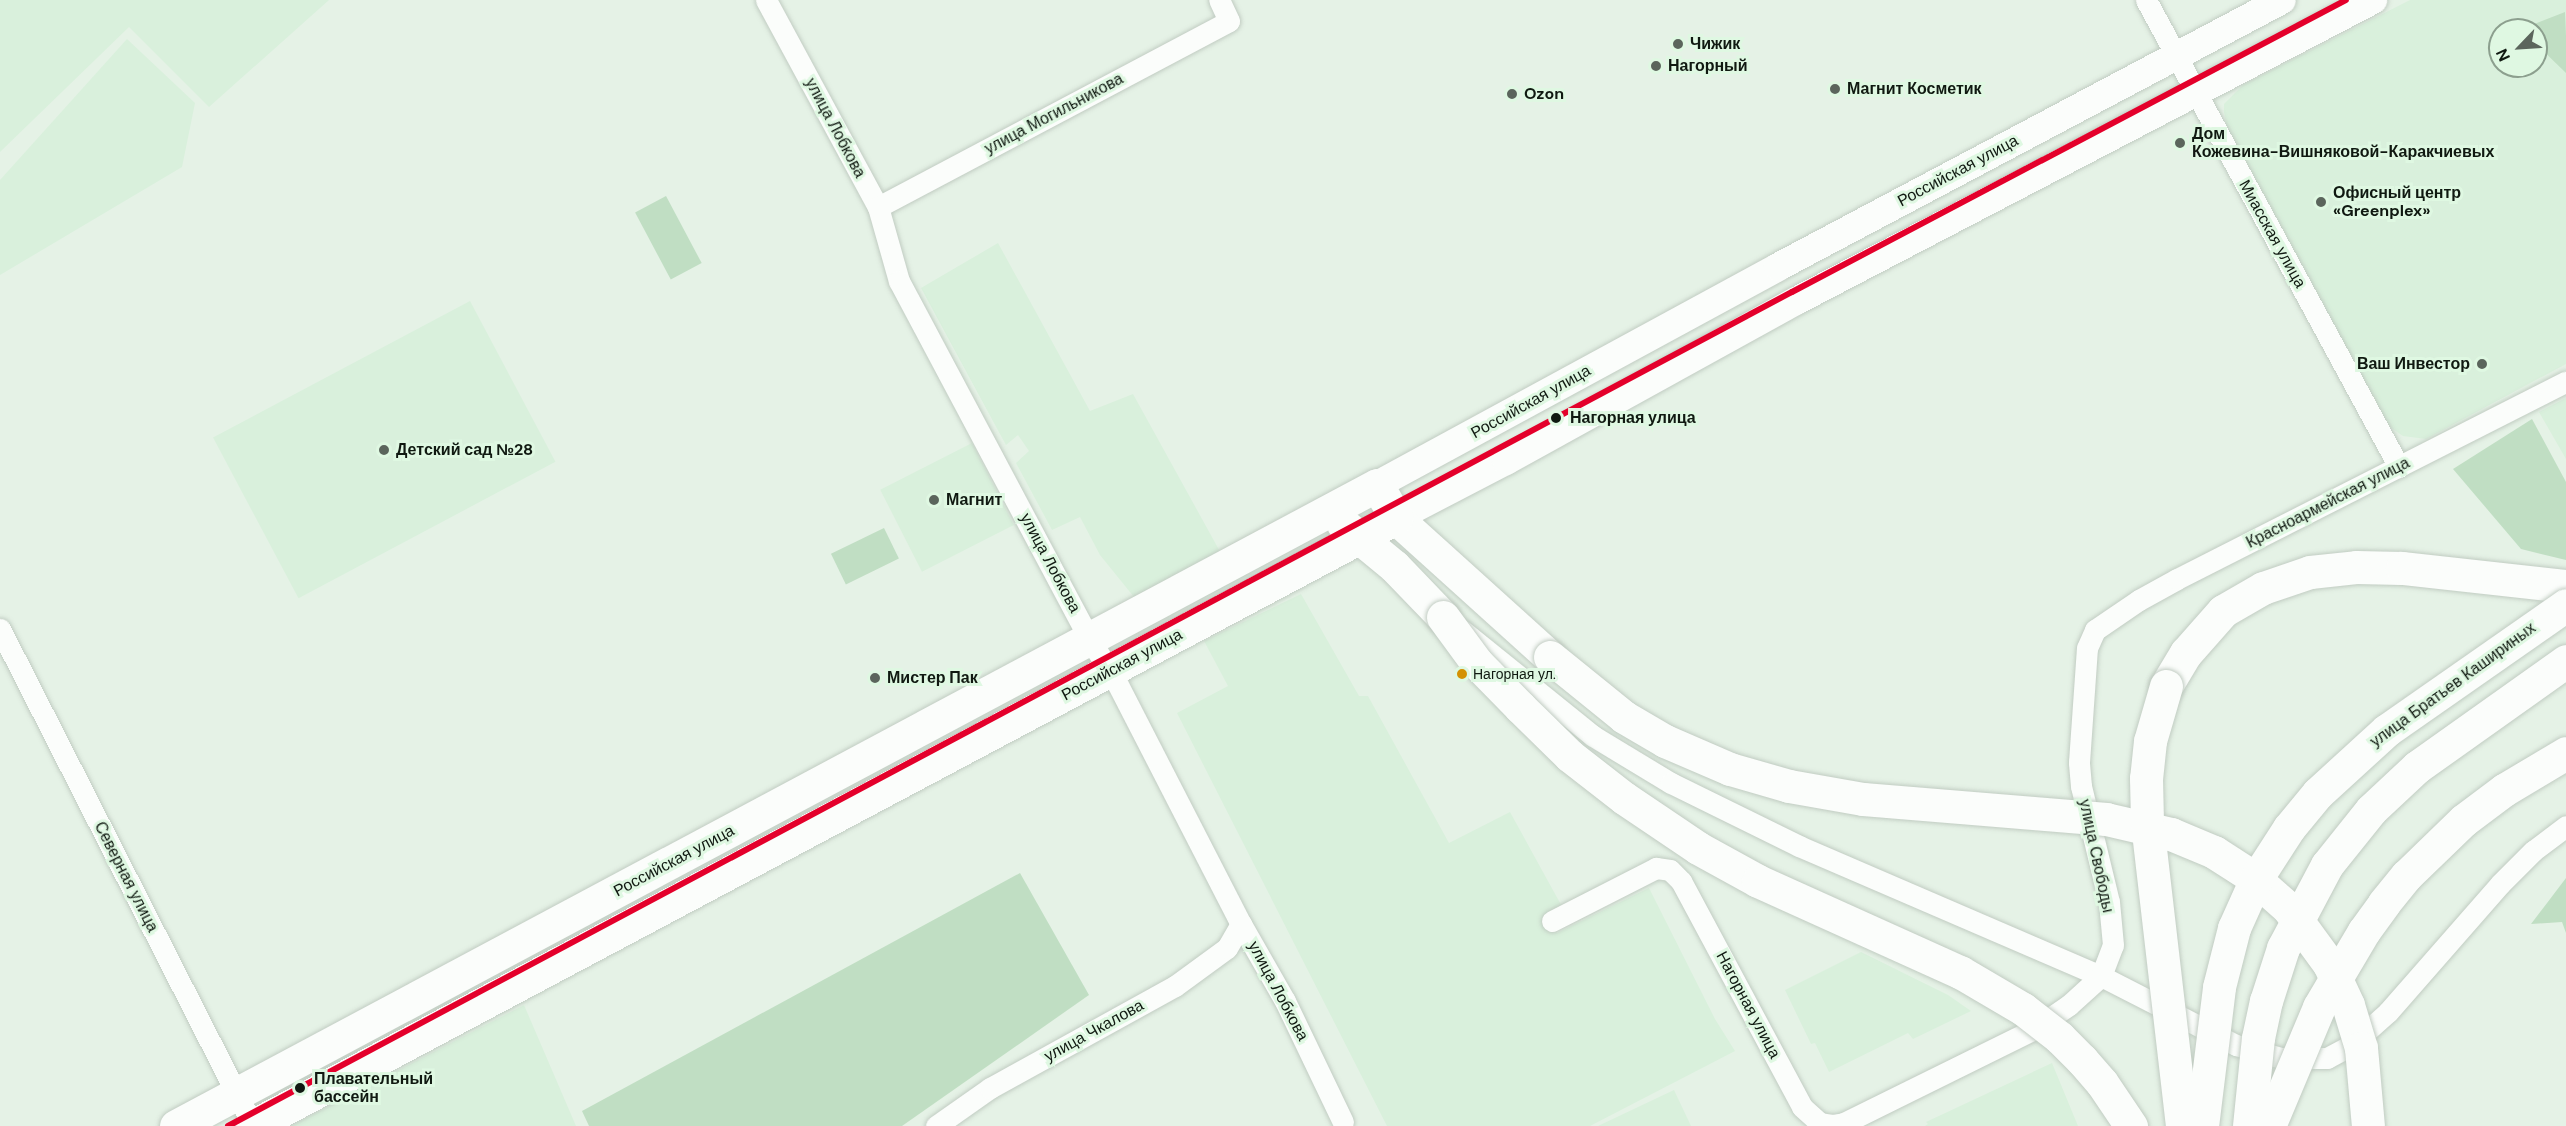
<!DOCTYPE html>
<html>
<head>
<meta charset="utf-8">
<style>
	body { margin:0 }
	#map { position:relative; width:2566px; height:1126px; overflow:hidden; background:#e5f2e6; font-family:"DM Sans",sans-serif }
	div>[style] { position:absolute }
	.built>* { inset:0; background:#d9f0dc; transform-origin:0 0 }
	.green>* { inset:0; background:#c0dec3; transform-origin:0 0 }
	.roads { filter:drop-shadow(0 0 2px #c1ccc2) drop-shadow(0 0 2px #c1ccc2) }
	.street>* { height:21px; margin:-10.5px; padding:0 10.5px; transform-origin:10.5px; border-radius:10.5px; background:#fbfdfb }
	.secondary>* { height:28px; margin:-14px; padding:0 14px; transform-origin:14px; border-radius:14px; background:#fbfdfb }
	.primary>* { height:33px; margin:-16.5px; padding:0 16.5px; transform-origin:16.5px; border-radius:16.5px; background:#fbfdfb }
	.bridges { filter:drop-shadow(0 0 2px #c1ccc2) drop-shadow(0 0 2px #c1ccc2) }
	.primary-bridge>* { height:33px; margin:-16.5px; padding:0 16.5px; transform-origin:16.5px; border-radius:16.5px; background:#fbfdfb }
	.tram-1>* { height:6px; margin:-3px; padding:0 3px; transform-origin:3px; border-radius:3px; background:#e4002b }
	.dots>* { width:16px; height:16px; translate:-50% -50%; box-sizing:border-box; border:3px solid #dff8e2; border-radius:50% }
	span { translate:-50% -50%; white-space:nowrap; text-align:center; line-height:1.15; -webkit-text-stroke:6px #dff8e2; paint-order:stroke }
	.bus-label { font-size:14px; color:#101911 }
	.left { translate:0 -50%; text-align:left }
	.poi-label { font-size:16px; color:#101911; font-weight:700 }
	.right { translate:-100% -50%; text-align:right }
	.street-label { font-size:16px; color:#101911 }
	.stop-label { font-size:16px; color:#101911; font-weight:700 }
	.north { position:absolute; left:2488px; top:18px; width:60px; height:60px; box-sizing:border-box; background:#dff8e2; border:2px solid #8c9f8e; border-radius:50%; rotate:245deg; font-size:16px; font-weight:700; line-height:24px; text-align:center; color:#101911 }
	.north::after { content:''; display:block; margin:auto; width:21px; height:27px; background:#5b655c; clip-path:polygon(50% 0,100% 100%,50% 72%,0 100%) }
</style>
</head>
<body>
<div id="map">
	<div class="built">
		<i style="clip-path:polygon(0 0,329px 0,209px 107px,129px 27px,0 152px)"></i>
		<i style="clip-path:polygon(evenodd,2410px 0,2566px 0,2566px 364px,2426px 439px,2403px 436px,2387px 425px,2227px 128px,2224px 112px,2224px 104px,2243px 85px,2410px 0,2500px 30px,2536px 30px,2536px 66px,2500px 66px,2500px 30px)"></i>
		<i style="clip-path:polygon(127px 39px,195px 103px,182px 167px,0 275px,0 180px)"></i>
		<i style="clip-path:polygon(998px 243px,1090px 411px,1133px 394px,1223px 557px,1134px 597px,1100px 555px,1080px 517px,1052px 530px,1016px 463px,1029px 451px,1018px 435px,1006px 445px,921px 288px)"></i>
		<i style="left:470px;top:301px;width:182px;height:291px;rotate:62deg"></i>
		<i style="clip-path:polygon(2566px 398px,2566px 459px,2539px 412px)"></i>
		<i style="left:972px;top:443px;width:92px;height:103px;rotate:63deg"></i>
		<i style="clip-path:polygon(1301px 594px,1359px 696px,1368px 696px,1449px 843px,1510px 812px,1565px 912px,1552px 921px,1557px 933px,1649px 888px,1715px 1019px,1735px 1051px,1590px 1126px,1387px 1126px,1177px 713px,1228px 686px,1204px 641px)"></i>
		<i style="clip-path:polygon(1861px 952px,1948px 995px,1971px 1011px,1913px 1039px,1908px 1033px,1829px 1072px,1815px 1043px,1811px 1044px,1785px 990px)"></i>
		<i style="clip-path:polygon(524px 1005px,576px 1126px,291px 1126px)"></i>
		<i style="clip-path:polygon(2052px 1063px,2078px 1126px,1925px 1126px,1928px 1124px,1926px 1122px)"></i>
		<i style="clip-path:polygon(1674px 1090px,1691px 1126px,1598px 1126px)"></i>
	</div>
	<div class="green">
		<i style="clip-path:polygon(2565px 12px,2566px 36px,2566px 73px,2536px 44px,2536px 30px,2521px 29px)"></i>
		<i style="left:666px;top:196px;width:76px;height:35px;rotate:62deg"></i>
		<i style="clip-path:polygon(2532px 419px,2566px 482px,2566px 560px,2521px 549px,2453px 469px)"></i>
		<i style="left:884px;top:528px;width:34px;height:59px;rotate:64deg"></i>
		<i style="clip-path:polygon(1020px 873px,1089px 995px,902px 1126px,589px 1126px,582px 1111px)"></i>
		<i style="clip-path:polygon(2566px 878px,2566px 933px,2562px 922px,2531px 924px)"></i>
	</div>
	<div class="roads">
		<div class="street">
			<i style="left:766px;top:0;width:235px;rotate:61.6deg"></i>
			<i style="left:878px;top:207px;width:77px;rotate:74.2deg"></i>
			<i style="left:899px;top:281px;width:404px;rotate:62deg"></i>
			<i style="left:1089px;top:638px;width:53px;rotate:58.1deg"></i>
			<i style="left:1117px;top:683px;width:271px;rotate:62.8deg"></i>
			<i style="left:1241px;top:924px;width:89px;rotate:60.3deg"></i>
			<i style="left:1285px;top:1001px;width:134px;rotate:64.4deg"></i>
			<i style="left:2146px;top:0;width:531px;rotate:61.55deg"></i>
			<i style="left:878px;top:207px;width:397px;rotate:-27.9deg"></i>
			<i style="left:1229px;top:21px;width:23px;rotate:-115deg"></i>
			<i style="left:0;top:629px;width:558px;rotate:63.02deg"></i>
			<i style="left:1463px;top:631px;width:167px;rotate:38.9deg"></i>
			<i style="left:1593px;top:736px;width:91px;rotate:31.1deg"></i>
			<i style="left:1671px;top:783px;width:143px;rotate:26.2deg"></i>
			<i style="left:1799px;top:846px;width:329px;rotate:23.3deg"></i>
			<i style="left:2101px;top:976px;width:152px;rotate:27.1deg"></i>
			<i style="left:2236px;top:1045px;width:47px;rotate:16.1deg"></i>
			<i style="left:2281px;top:1058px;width:46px"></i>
			<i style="left:2327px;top:1058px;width:26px;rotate:-28deg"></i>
			<i style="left:2350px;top:1046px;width:51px;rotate:-41.8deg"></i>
			<i style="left:2388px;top:1012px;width:170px;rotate:-48.8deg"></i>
			<i style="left:2500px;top:884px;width:47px;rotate:-45deg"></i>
			<i style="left:2533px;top:851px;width:41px;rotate:-37.1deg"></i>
			<i style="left:1552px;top:921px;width:117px;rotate:-27deg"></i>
			<i style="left:1656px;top:868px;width:14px;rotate:8deg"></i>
			<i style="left:1670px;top:870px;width:16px;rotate:45deg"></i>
			<i style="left:1681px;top:881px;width:256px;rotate:61.8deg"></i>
			<i style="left:1802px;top:1107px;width:24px;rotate:42deg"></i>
			<i style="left:1820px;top:1123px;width:12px;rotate:9deg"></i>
			<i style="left:1832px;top:1125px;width:12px;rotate:-9deg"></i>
			<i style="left:1844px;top:1123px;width:212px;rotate:-26.3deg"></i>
			<i style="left:2034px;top:1029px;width:42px;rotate:-34.4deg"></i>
			<i style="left:2069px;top:1005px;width:43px;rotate:-42.2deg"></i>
			<i style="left:2101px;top:976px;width:33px;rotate:-69deg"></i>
			<i style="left:2113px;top:945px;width:43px;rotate:-95.3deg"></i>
			<i style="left:2109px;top:902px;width:119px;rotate:-103.6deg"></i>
			<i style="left:2081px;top:786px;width:24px;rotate:-95deg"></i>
			<i style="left:2079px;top:762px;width:114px;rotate:-86deg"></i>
			<i style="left:2087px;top:648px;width:20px;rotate:-66deg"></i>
			<i style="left:2095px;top:630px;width:53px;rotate:-34.3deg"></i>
			<i style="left:2139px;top:600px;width:43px;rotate:-28.9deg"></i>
			<i style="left:2177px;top:579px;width:436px;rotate:-26.9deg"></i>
			<i style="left:936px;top:1126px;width:66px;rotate:-35.1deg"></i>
			<i style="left:990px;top:1088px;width:211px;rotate:-28.9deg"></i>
			<i style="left:1175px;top:986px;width:64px;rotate:-36.2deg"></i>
			<i style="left:1227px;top:948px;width:28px;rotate:-60deg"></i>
		</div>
		<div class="secondary">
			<i style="left:1377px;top:485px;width:456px;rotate:-28.5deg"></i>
			<i style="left:1778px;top:267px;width:570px;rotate:-27.91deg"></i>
			<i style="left:1396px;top:518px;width:124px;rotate:-27.4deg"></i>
			<i style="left:1506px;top:461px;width:331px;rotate:-28.9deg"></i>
			<i style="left:1796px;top:301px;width:651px;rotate:-27.55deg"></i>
		</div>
		<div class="primary">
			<i style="left:1343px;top:524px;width:66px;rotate:39.5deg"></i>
			<i style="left:1394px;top:566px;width:71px;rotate:46.1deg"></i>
			<i style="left:2166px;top:686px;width:39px;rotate:-59deg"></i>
			<i style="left:2186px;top:653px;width:56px;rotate:-48.6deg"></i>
			<i style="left:2223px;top:611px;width:46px;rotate:-29.9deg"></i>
			<i style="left:2263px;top:588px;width:50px;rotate:-18.8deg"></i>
			<i style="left:2310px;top:572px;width:46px;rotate:-6.2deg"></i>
			<i style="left:2356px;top:567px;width:46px;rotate:1.2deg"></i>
			<i style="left:2402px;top:568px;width:165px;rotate:6.3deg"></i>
			<i style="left:176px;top:1126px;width:1361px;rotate:-28.09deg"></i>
			<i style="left:1377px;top:485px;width:38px;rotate:60deg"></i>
			<i style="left:1396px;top:518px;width:207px;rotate:42.1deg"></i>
			<i style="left:252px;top:1126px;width:1296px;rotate:-27.99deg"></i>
		</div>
	</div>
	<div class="bridges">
		<div class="primary-bridge">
			<i style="left:1443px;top:617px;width:56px;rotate:53.7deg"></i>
			<i style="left:1476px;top:662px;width:63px;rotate:45.6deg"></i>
			<i style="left:1520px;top:707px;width:70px;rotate:44.4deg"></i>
			<i style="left:1570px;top:756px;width:68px;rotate:37.9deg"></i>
			<i style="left:1624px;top:798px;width:89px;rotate:34deg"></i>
			<i style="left:1698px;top:848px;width:68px;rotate:28.8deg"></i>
			<i style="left:1758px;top:881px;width:222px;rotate:24.3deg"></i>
			<i style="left:1960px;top:972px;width:73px;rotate:30.4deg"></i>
			<i style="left:2023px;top:1009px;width:46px;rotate:37.9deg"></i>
			<i style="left:2059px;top:1037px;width:33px;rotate:45deg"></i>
			<i style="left:2082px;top:1060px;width:30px;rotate:49deg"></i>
			<i style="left:2102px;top:1083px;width:52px;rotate:56deg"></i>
			<i style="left:1550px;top:657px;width:95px;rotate:39deg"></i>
			<i style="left:1624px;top:717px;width:48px;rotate:30.3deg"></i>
			<i style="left:1665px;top:741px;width:71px;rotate:23.3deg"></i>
			<i style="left:1730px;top:769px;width:61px;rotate:16.1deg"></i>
			<i style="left:1789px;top:786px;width:75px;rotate:10deg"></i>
			<i style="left:1863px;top:799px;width:244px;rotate:4.7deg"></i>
			<i style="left:2106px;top:819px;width:67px;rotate:13deg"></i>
			<i style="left:2171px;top:834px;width:47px;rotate:22.7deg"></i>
			<i style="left:2214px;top:852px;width:46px;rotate:32.7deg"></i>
			<i style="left:2253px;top:877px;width:47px;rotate:41.5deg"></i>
			<i style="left:2288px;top:908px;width:69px;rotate:53.8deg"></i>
			<i style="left:2329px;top:964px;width:45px;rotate:65.1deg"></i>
			<i style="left:2348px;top:1005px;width:45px;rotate:73.2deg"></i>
			<i style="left:2361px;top:1048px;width:78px;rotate:84.9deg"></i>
			<i style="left:2166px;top:686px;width:57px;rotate:106.2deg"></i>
			<i style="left:2150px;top:741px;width:37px;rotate:96deg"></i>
			<i style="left:2146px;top:778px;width:45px;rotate:88.7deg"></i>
			<i style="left:2147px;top:823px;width:305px;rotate:83.4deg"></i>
			<i style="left:2202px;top:1126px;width:140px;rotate:-83deg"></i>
			<i style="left:2219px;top:987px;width:61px;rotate:-75.7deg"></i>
			<i style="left:2234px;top:928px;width:54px;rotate:-65.8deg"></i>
			<i style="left:2256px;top:879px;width:61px;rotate:-57.1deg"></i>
			<i style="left:2289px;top:828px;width:45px;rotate:-50.4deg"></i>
			<i style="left:2318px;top:793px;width:93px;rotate:-42.4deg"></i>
			<i style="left:2387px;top:730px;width:218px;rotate:-34.9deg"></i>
			<i style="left:2249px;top:1126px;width:88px;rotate:-84.2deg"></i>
			<i style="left:2258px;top:1038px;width:38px;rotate:-78deg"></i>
			<i style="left:2266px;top:1001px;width:56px;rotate:-72.2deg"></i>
			<i style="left:2283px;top:948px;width:94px;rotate:-62.1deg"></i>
			<i style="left:2327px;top:865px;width:70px;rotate:-51.3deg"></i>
			<i style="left:2371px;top:810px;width:63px;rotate:-43.1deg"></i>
			<i style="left:2417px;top:767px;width:183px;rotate:-35.4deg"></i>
			<i style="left:2269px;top:1126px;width:129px;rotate:-67.2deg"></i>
			<i style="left:2319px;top:1007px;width:88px;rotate:-59.4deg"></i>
			<i style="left:2364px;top:931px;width:34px;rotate:-54deg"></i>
			<i style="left:2384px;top:903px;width:35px;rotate:-51deg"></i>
			<i style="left:2406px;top:876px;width:81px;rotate:-44deg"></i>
			<i style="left:2464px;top:820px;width:50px;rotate:-36.9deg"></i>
			<i style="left:2504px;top:790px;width:72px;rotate:-30.8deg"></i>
		</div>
	</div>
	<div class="tram-1">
		<i style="left:228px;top:1126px;width:1772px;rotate:-28.07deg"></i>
		<i style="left:1792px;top:292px;width:626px;rotate:-27.79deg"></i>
	</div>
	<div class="dots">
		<i style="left:1678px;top:44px;background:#5b655c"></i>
		<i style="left:1656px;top:66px;background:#5b655c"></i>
		<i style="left:1835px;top:89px;background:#5b655c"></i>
		<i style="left:1512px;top:94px;background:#5b655c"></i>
		<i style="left:2180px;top:143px;background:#5b655c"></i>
		<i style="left:2321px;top:202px;background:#5b655c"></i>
		<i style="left:2482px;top:364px;background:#5b655c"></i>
		<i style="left:1556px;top:418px;background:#101911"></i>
		<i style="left:384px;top:450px;background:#5b655c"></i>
		<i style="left:934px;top:500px;background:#5b655c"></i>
		<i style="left:1462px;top:674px;background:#d49103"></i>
		<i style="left:875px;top:678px;background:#5b655c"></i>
		<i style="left:300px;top:1088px;background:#101911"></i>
	</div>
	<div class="bus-label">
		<span class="left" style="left:1473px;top:674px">Нагорная ул.</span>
	</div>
	<div class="poi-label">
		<span class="left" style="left:1690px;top:44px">Чижик</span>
		<span class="left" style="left:1668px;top:66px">Нагорный</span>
		<span class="left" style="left:1847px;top:89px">Магнит Косметик</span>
		<span class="left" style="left:1524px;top:94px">Ozon</span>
		<span class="left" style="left:2192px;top:143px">Дом<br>Кожевина-Вишняковой-Каракчиевых</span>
		<span class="left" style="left:2333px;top:202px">Офисный центр<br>«Greenplex»</span>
		<span class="right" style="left:2470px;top:364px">Ваш Инвестор</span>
		<span class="left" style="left:396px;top:450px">Детский сад №28</span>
		<span class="left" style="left:946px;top:500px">Магнит</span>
		<span class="left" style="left:887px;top:678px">Мистер Пак</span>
	</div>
	<div class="street-label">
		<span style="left:1054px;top:114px;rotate:-28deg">улица Могильникова</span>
		<span style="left:835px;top:128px;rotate:62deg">улица Лобкова</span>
		<span style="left:1958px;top:171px;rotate:-28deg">Российская улица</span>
		<span style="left:2272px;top:234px;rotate:61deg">Миасская улица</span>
		<span style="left:1531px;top:402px;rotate:-29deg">Российская улица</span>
		<span style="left:2328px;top:503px;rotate:-27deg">Красноармейская улица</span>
		<span style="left:1050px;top:563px;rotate:62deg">улица Лобкова</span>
		<span style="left:1122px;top:665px;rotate:-28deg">Российская улица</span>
		<span style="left:2453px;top:685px;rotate:-36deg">улица Братьев Кашириных</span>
		<span style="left:2096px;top:856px;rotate:78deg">улица Свободы</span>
		<span style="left:674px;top:861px;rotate:-28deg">Российская улица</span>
		<span style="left:126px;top:877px;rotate:63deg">Северная улица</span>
		<span style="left:1278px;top:991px;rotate:62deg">улица Лобкова</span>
		<span style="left:1748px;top:1005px;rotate:62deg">Нагорная улица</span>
		<span style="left:1094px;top:1031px;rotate:-29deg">улица Чкалова</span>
	</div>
	<div class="stop-label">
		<span class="left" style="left:1570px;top:418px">Нагорная улица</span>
		<span class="left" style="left:314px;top:1088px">Плавательный<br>бассейн</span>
	</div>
	<div class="north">N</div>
</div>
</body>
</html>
